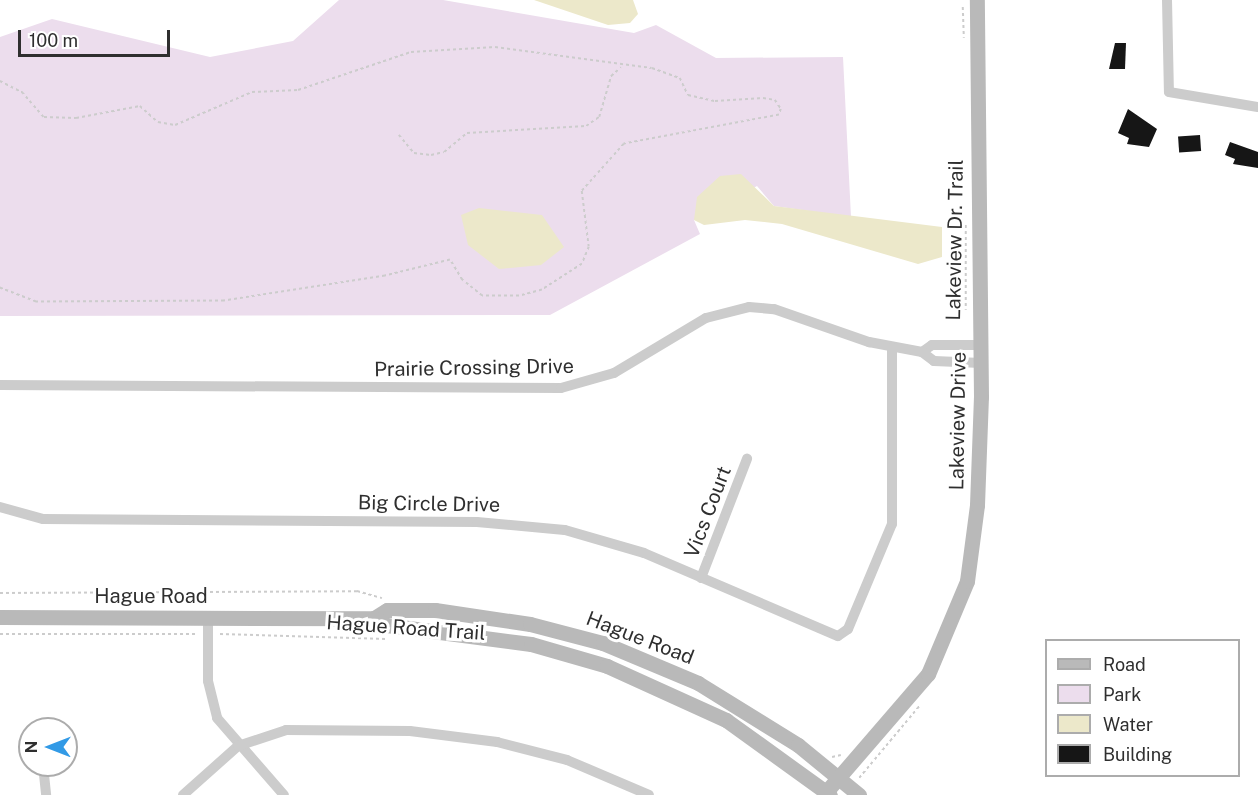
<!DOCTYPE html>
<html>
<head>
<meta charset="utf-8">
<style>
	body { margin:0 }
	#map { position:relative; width:1258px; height:795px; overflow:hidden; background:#fff; font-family:"Public Sans",sans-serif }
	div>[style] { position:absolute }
	.green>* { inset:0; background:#ecdded }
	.water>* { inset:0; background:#ece8ca }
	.building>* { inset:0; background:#161616; transform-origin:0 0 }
	.path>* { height:1.5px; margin-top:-0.75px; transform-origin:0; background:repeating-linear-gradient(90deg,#ccc 0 3px,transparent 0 6px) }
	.street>* { height:10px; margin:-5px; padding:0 5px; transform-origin:5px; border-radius:5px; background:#ccc }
	.secondary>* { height:15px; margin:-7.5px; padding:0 7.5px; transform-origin:7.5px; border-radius:7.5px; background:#b9b9b9 }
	span { translate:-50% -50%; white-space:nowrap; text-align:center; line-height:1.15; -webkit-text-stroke:6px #fff; paint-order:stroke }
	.street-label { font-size:20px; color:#2f2f2f }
	.legend { position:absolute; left:1045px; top:639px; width:195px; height:138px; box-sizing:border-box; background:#fff; border:2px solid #acacac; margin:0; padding:8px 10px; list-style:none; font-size:18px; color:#2f2f2f }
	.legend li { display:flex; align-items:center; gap:12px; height:30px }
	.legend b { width:30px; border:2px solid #acacac }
	.north { position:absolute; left:18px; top:717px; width:60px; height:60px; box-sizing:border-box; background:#fff; border:2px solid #acacac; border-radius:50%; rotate:270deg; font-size:16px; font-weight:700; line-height:24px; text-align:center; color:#2f2f2f }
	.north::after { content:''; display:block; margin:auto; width:21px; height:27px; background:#329ae6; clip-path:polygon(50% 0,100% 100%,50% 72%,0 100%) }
	.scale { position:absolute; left:18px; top:30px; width:152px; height:27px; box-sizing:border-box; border:3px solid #2f2f2f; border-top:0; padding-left:8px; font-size:18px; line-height:21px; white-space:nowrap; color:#2f2f2f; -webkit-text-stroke:4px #fff; paint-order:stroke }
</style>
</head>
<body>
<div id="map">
	<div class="green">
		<i style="clip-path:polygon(339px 0,443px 0,634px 33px,656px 25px,716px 58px,843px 57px,851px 217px,774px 206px,757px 186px,694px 220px,700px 234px,550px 315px,0 316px,0 37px,52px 19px,210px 57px,293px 41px)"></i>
	</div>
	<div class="water">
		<i style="clip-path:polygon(534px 0,633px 0,638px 14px,630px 23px,608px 25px)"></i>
		<i style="clip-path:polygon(741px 174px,774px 206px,942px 227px,942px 257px,918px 264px,782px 224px,745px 220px,704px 225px,694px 220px,697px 197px,720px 176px)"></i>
		<i style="clip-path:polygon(479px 208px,542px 215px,564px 247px,541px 265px,499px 269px,468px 245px,461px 215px)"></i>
	</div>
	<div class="building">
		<i style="clip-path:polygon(1115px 43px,1126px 43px,1125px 69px,1109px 69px)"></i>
		<i style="clip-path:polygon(1128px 109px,1157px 129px,1149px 147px,1127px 144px,1129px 138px,1118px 133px)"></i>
		<i style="left:1200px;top:135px;width:16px;height:22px;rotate:86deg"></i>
		<i style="clip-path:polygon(1230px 142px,1258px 152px,1258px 168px,1233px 164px,1235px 159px,1225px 155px)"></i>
	</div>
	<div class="path">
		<i style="left:963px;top:7px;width:31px;rotate:88deg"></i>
		<i style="left:0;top:81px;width:25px;rotate:27deg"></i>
		<i style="left:22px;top:92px;width:33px;rotate:49deg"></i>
		<i style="left:44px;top:117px;width:32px;rotate:2deg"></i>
		<i style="left:76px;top:118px;width:65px;rotate:-10.6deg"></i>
		<i style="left:140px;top:106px;width:24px;rotate:42deg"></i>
		<i style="left:158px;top:122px;width:17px;rotate:10deg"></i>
		<i style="left:175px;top:125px;width:84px;rotate:-23.2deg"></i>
		<i style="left:252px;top:92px;width:46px;rotate:-2.5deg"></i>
		<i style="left:298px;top:90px;width:119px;rotate:-18.6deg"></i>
		<i style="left:411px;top:52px;width:84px;rotate:-3.4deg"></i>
		<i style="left:495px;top:47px;width:158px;rotate:7.6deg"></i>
		<i style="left:652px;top:68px;width:30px;rotate:20deg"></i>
		<i style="left:680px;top:78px;width:19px;rotate:65deg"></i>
		<i style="left:688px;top:95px;width:28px;rotate:13deg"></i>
		<i style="left:715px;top:101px;width:48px;rotate:-3.6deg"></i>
		<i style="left:763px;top:98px;width:12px;rotate:9deg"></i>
		<i style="left:775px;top:100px;width:11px;rotate:56deg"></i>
		<i style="left:781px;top:109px;width:6px;rotate:108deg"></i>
		<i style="left:779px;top:115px;width:158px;rotate:169.4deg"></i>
		<i style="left:624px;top:144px;width:63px;rotate:131.8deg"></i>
		<i style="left:582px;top:191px;width:56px;rotate:82.9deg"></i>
		<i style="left:589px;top:247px;width:18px;rotate:112deg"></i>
		<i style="left:582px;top:264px;width:48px;rotate:147deg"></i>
		<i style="left:542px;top:290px;width:24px;rotate:165deg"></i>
		<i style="left:519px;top:296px;width:37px;rotate:180deg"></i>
		<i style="left:482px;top:296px;width:26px;rotate:-141deg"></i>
		<i style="left:462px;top:280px;width:23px;rotate:-121deg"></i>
		<i style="left:450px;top:260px;width:67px;rotate:166.2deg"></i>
		<i style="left:385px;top:276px;width:163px;rotate:171.2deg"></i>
		<i style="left:224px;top:301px;width:188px;rotate:179.7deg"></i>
		<i style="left:36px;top:302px;width:39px;rotate:-159deg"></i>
		<i style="left:399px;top:135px;width:23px;rotate:50deg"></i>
		<i style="left:414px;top:153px;width:17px;rotate:7deg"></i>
		<i style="left:431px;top:155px;width:13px;rotate:-13deg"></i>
		<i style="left:444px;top:152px;width:30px;rotate:-40deg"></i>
		<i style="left:467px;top:133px;width:119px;rotate:-3.4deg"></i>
		<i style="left:586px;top:126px;width:16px;rotate:-35deg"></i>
		<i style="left:599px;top:117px;width:43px;rotate:-73.7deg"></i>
		<i style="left:611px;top:76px;width:13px;rotate:-42deg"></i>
		<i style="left:966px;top:225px;width:85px;rotate:90deg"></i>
		<i style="left:0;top:593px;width:357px;rotate:-0.3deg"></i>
		<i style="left:357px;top:591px;width:26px;rotate:16deg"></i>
		<i style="left:0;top:634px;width:197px"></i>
		<i style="left:220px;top:634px;width:166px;rotate:1.7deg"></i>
		<i style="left:832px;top:757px;width:9px;rotate:-13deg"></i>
		<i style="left:859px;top:778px;width:95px;rotate:-50.1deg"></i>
	</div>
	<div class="street">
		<i style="left:1167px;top:0;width:92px;rotate:88.8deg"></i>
		<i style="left:1169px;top:92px;width:90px;rotate:9.6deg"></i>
		<i style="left:922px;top:352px;width:12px;rotate:-35deg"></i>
		<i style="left:932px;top:345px;width:49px"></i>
		<i style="left:0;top:385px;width:561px;rotate:0.31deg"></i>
		<i style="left:561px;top:388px;width:55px;rotate:-15.8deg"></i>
		<i style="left:614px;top:373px;width:107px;rotate:-30.9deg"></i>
		<i style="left:706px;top:318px;width:44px;rotate:-14.3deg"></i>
		<i style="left:749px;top:307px;width:25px;rotate:5deg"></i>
		<i style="left:774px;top:309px;width:101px;rotate:19.2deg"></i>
		<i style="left:869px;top:342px;width:54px;rotate:10.7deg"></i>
		<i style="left:922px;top:352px;width:15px;rotate:37deg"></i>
		<i style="left:934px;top:361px;width:47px;rotate:2.4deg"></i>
		<i style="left:0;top:507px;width:45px;rotate:15.6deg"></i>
		<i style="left:43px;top:519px;width:434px;rotate:0.4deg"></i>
		<i style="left:477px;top:522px;width:88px;rotate:5.2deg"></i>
		<i style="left:565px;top:530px;width:82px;rotate:16.2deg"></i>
		<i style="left:644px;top:553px;width:211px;rotate:23.2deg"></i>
		<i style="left:838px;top:636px;width:12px;rotate:-35deg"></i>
		<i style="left:848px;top:629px;width:114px;rotate:-67.3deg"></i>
		<i style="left:892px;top:524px;width:176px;rotate:-90deg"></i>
		<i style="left:701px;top:578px;width:128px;rotate:-68.9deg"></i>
		<i style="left:208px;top:617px;width:64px;rotate:90deg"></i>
		<i style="left:208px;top:681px;width:38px;rotate:76deg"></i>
		<i style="left:217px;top:718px;width:102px;rotate:49deg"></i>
		<i style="left:43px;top:765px;width:30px;rotate:84deg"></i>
		<i style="left:183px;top:795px;width:74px;rotate:-41.7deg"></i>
		<i style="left:238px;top:746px;width:51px;rotate:-18.4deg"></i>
		<i style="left:286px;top:730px;width:124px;rotate:0.5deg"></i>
		<i style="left:410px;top:731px;width:88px;rotate:7.2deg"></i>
		<i style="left:497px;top:742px;width:72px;rotate:14.4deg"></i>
		<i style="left:567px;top:760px;width:89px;rotate:23.1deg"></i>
	</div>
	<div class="secondary">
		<i style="left:0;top:617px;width:374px;rotate:0.2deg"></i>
		<i style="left:374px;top:618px;width:15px;rotate:-32deg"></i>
		<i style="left:387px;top:610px;width:48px"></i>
		<i style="left:435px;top:610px;width:96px;rotate:8.4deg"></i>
		<i style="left:530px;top:624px;width:75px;rotate:14.6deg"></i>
		<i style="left:603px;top:643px;width:103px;rotate:22.8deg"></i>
		<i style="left:698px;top:683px;width:118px;rotate:31.8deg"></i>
		<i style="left:798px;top:745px;width:79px;rotate:39.3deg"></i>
		<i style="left:374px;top:618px;width:14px;rotate:30deg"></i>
		<i style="left:386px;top:625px;width:146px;rotate:7.5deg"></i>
		<i style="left:531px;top:644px;width:79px;rotate:16.1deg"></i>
		<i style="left:607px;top:666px;width:131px;rotate:24.4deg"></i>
		<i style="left:726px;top:720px;width:128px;rotate:35.8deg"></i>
		<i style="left:826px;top:792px;width:156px;rotate:-49.2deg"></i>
		<i style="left:928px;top:674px;width:101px;rotate:-67.2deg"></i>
		<i style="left:967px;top:581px;width:77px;rotate:-82.5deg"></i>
		<i style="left:977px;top:505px;width:108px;rotate:-87.9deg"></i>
		<i style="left:981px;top:397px;width:397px;rotate:-90.6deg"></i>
	</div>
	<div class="street-label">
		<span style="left:955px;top:240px;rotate:-89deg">Lakeview Dr. Trail</span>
		<span style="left:474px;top:368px;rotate:-1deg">Prairie Crossing Drive</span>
		<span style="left:958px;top:421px;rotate:-89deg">Lakeview Drive</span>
		<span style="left:429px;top:504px;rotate:1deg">Big Circle Drive</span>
		<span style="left:708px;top:512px;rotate:-69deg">Vics Court</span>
		<span style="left:151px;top:596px">Hague Road</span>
		<span style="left:406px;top:628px;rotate:4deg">Hague Road Trail</span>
		<span style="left:640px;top:638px;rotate:21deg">Hague Road</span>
	</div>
	<ul class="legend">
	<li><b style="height:8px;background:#b9b9b9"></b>Road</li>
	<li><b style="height:16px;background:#ecdded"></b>Park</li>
	<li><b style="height:16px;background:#ece8ca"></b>Water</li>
	<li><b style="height:16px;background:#161616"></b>Building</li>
	</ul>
	<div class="north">N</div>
	<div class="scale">100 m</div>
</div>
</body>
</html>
